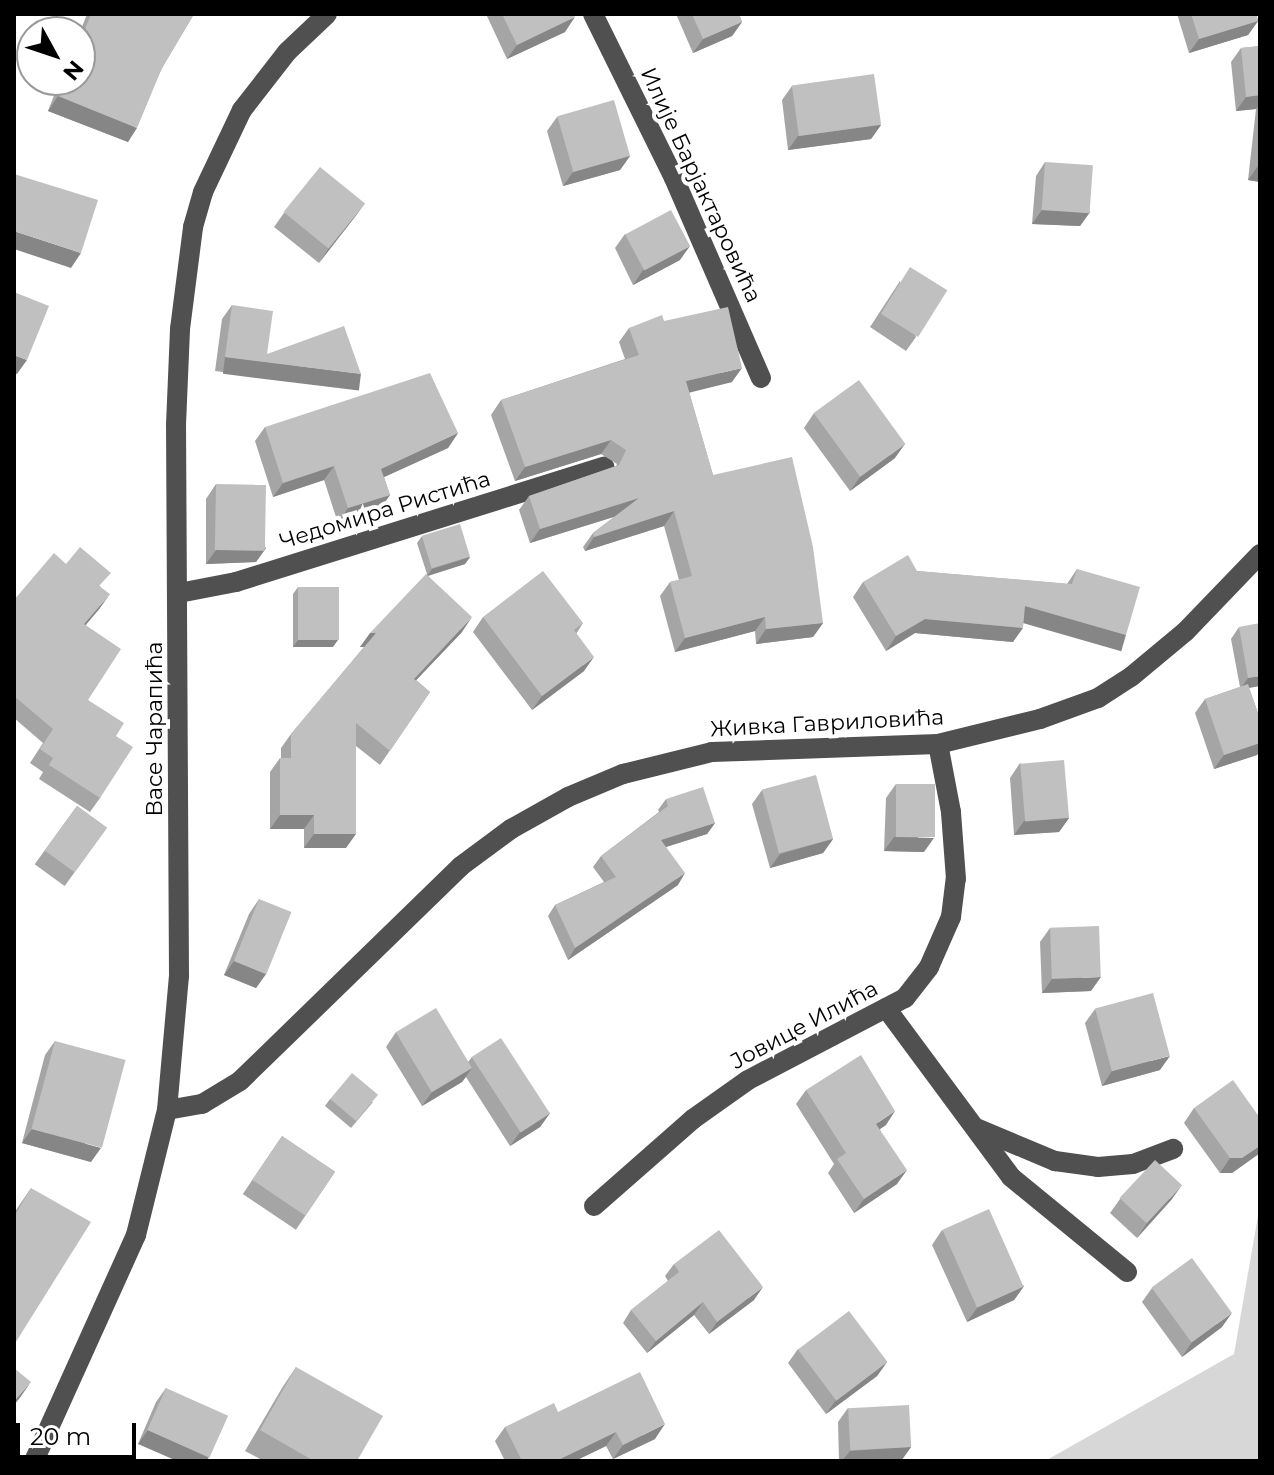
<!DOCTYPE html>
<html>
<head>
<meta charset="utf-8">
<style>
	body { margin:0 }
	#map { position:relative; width:1274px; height:1475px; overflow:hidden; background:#fff; font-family:Montserrat,sans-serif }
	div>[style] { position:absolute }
	.green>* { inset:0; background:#d7d7d7 }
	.minor>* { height:20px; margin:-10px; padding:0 10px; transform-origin:10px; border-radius:10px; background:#505050 }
	.wall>* { inset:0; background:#a5a5a5; transform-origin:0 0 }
	.shaded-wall>* { inset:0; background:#868686; transform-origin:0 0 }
	.building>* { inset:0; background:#c0c0c0; transform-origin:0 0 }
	span { translate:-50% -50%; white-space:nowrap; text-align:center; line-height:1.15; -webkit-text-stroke:8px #fff; paint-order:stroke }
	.street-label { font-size:22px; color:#000 }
	.frame { position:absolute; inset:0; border:16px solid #000; pointer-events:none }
	.north { position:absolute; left:16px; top:16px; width:80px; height:80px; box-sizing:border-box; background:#fff; border:2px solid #999; border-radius:50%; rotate:130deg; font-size:22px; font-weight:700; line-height:32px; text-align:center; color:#000 }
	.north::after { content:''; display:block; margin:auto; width:28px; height:36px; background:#000; clip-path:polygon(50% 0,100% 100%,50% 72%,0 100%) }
	.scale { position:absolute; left:16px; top:1423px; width:120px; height:36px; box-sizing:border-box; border:4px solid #000; border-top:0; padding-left:10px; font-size:24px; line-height:28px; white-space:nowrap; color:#000; -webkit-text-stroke:6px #fff; paint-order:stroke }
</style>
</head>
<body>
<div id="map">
	<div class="green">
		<i style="clip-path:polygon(1260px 1204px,1260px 1461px,1045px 1461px,1234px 1354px)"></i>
	</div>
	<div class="minor">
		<i style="left:593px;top:14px;width:183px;rotate:63.7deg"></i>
		<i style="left:674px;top:178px;width:218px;rotate:66.5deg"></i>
		<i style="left:179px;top:593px;width:58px;rotate:-10.9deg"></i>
		<i style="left:236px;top:582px;width:386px;rotate:-17.4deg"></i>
		<i style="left:886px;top:1008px;width:210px;rotate:53.5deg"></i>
		<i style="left:1011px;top:1177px;width:150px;rotate:39.3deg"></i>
		<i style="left:167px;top:1110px;width:36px;rotate:-10deg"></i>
		<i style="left:202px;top:1104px;width:44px;rotate:-31.2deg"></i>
		<i style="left:240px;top:1081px;width:308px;rotate:-44.2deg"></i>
		<i style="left:461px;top:866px;width:62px;rotate:-36.5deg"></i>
		<i style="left:511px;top:829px;width:65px;rotate:-29.3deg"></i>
		<i style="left:568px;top:797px;width:60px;rotate:-22.7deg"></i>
		<i style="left:623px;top:774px;width:92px;rotate:-13.9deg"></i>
		<i style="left:712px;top:752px;width:226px;rotate:-2deg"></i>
		<i style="left:938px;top:744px;width:105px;rotate:-13.8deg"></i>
		<i style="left:1040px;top:719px;width:62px;rotate:-19.9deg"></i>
		<i style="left:1098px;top:698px;width:40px;rotate:-32.9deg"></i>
		<i style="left:1132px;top:676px;width:70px;rotate:-39.8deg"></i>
		<i style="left:1186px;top:631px;width:107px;rotate:-46.1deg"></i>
		<i style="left:976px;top:1128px;width:86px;rotate:22.7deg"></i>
		<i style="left:1055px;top:1161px;width:43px;rotate:7.9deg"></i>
		<i style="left:1098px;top:1167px;width:35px;rotate:-5deg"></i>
		<i style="left:1133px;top:1164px;width:43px;rotate:-20.6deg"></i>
		<i style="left:594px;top:1206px;width:132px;rotate:-41.3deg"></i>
		<i style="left:693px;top:1119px;width:67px;rotate:-35.3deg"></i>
		<i style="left:748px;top:1080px;width:177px;rotate:-27.6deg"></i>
		<i style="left:905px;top:998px;width:39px;rotate:-52deg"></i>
		<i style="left:929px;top:967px;width:55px;rotate:-66.3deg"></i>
		<i style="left:951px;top:917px;width:38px;rotate:-83deg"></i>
		<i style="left:956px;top:879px;width:67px;rotate:-94.3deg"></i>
		<i style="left:951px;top:812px;width:69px;rotate:-100.8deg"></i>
		<i style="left:34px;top:1461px;width:248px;rotate:-65.7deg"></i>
		<i style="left:136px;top:1235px;width:129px;rotate:-76.1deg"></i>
		<i style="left:167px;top:1110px;width:135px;rotate:-84.9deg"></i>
		<i style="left:179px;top:976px;width:551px;rotate:-90.31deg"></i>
		<i style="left:176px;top:425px;width:96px;rotate:-87.6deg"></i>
		<i style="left:180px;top:329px;width:103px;rotate:-82.7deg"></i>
		<i style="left:193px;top:227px;width:36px;rotate:-74deg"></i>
		<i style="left:203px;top:192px;width:91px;rotate:-64.6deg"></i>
		<i style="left:242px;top:110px;width:73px;rotate:-52.2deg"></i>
		<i style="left:287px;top:52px;width:55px;rotate:-43.5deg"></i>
	</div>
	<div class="wall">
		<i style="clip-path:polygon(87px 14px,194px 14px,162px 68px,128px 142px,48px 111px,60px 80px,80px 80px,80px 32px)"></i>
		<i style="clip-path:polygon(486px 14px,573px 14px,565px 32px,507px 59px)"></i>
		<i style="clip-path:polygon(676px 14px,739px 14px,742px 22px,732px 36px,693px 53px)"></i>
		<i style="clip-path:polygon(1177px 14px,1256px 14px,1258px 21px,1248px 35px,1189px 53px)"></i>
		<i style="clip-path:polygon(1260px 46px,1260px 182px,1248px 180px,1256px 109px,1236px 111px,1231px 62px,1241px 48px)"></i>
		<i style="clip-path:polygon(792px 86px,881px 125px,871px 139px,788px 150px,782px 100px)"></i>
		<i style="clip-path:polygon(557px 117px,630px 156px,620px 170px,563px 186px,547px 131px)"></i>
		<i style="clip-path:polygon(1045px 162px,1090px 212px,1080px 226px,1032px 224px,1036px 176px)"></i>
		<i style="clip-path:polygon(365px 203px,319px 263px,274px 227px,284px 213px)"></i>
		<i style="clip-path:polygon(625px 234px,680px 260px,633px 285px,615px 248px)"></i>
		<i style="clip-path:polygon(900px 281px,916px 337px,906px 351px,870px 327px)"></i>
		<i style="clip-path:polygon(232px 305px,267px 354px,351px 388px,215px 371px,222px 319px)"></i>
		<i style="clip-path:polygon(664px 321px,732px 382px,689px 392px,713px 475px,823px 623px,813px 637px,756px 644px,755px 631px,675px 652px,660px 596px,670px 582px,679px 580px,664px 526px,585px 551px,583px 547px,593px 533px,614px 517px,530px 543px,519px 510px,529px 496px,616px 466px,617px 464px,601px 454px,515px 481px,491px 415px,501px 400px,625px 359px,619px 342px,629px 328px)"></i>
		<i style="clip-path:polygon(814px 413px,895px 458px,850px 491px,804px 428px)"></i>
		<i style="clip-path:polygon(265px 427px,458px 433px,448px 448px,384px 477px,390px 495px,380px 509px,338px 523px,324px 480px,273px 497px,255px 441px)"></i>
		<i style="clip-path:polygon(216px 484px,266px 548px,256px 562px,206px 564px,206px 499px)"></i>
		<i style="clip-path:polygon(422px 536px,470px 557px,465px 564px,428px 576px,462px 632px,416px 680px,430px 692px,380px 765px,356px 746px,346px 848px,304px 848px,304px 829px,270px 829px,270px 772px,280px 758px,281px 758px,281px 748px,291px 734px,364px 647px,360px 647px,427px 574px,417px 543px)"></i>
		<i style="clip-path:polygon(66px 564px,101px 587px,100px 608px,86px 625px,88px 700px,116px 736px,100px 798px,90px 812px,39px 779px,43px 772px,30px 763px,43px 743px,14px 718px,14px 600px)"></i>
		<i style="clip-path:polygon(1077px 569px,1126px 635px,1116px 649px,1024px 622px,1013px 642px,915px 633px,886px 651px,853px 597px,863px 582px,917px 571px,1067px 584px)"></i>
		<i style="clip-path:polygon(298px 587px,333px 647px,293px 647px,293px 594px)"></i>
		<i style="clip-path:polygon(483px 617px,583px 623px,576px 634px,584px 671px,532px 710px,473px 632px)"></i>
		<i style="clip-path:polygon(1239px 627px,1260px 686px,1249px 688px,1260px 719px,1260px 751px,1257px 755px,1214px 769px,1195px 713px,1205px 699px,1240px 687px,1231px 639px)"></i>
		<i style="clip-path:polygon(1020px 763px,1069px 818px,1059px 832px,1014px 835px,1010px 778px)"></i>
		<i style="clip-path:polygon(896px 784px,924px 852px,884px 851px,886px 798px)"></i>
		<i style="clip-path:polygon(762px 790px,833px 839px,823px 853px,770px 868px,752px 804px)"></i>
		<i style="clip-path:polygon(666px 799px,715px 823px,707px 834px,666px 847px,678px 885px,568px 960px,548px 916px,555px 905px,604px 882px,593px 867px,601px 856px,659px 812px,658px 810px)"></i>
		<i style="left:77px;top:806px;width:37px;height:72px;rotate:36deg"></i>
		<i style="clip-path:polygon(259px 899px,266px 974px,256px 988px,224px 975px,249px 914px)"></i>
		<i style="clip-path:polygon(1050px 928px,1091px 991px,1042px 993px,1040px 942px)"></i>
		<i style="clip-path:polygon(1095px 1009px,1160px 1070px,1102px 1086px,1085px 1023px)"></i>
		<i style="clip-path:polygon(396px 1032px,468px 1062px,472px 1057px,550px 1113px,540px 1127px,510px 1146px,466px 1077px,462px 1082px,422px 1106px,386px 1047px)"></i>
		<i style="clip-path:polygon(55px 1041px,91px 1162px,22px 1143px,45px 1055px)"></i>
		<i style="clip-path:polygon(806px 1090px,886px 1125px,880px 1129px,897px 1184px,854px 1213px,828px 1173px,834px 1164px,796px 1104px)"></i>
		<i style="clip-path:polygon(330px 1099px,373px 1102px,351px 1128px,325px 1106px)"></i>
		<i style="clip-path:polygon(1194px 1108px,1260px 1118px,1260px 1153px,1232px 1173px,1220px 1173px,1184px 1123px)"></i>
		<i style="left:282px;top:1136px;width:64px;height:70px;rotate:34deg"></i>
		<i style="clip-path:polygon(31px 1188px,14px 1345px,14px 1213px)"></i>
		<i style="clip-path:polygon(1120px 1199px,1172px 1199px,1137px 1238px,1110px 1213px)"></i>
		<i style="clip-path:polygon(942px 1230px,1024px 1286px,1014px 1300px,967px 1322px,932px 1245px)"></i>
		<i style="clip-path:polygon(674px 1264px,754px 1300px,709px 1334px,694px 1315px,647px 1353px,623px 1323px,631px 1310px,668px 1281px,665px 1276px)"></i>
		<i style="clip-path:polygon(1152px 1288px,1222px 1327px,1182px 1357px,1142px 1302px)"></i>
		<i style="clip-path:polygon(798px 1349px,887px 1362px,877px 1376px,826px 1414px,788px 1363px)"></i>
		<i style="clip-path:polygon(296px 1367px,357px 1461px,264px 1461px,245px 1451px,282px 1388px)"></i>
		<i style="clip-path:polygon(166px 1388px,210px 1456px,138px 1444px,156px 1402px)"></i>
		<i style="clip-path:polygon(848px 1408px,911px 1447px,901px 1461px,839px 1461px,838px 1422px)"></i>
		<i style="clip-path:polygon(558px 1412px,655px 1439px,613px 1459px,606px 1446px,575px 1461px,505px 1461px,495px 1441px,505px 1427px)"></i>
	</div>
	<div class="shaded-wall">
		<i style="clip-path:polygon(575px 17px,565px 32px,507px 59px,517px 45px)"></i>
		<i style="clip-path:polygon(1258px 21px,1248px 35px,1189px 53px,1199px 39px)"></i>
		<i style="clip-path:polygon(742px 22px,732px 36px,693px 53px,703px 39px)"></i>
		<i style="clip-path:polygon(1260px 95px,1260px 104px,1256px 109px,1236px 111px,1246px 97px)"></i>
		<i style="clip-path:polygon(58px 96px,137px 128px,128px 142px,48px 111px)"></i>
		<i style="clip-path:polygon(881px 125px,871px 139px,788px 150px,798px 136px)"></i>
		<i style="clip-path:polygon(630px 156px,620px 170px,563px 186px,573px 172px)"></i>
		<i style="clip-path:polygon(1258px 166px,1260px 166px,1260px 182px,1248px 180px)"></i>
		<i style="clip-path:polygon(365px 203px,355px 217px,319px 263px,329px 248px)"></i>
		<i style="clip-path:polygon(1042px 210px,1090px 212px,1080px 226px,1032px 224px)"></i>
		<i style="clip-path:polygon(14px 231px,81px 253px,71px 268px,14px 249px)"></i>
		<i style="clip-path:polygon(690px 246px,680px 260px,633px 285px,643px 270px)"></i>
		<i style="clip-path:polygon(14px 355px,27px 360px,17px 374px,14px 373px)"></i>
		<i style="left:225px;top:357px;width:137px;height:17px;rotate:7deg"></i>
		<i style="clip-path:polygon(742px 368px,732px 382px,676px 396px,686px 381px)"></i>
		<i style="clip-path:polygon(458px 433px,448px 448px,371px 483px,381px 469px)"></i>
		<i style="clip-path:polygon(611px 440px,601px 454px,515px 481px,525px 467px)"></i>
		<i style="clip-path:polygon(905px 444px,895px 458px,850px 491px,860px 477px)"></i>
		<i style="clip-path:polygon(334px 466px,324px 480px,273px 497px,283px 483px)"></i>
		<i style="clip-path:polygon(390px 495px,380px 509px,338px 523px,348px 508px)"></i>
		<i style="clip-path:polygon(639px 498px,629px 512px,530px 543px,540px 529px)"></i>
		<i style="clip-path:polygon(674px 511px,664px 526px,585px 551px,594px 537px)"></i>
		<i style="clip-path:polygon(266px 548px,256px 562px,206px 564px,216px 550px)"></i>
		<i style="clip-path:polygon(470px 557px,465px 564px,427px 576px,432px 569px)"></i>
		<i style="clip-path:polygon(110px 594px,100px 608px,74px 638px,84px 624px)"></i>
		<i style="left:1025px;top:606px;width:105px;height:17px;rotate:16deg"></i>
		<i style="clip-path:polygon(472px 617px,462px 632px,404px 693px,414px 679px)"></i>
		<i style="clip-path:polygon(765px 617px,755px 631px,675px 652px,685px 638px)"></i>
		<i style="clip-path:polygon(925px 619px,1023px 628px,1013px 642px,915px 633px,886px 651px,896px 636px)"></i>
		<i style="clip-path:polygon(823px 623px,813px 637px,756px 644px,766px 629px)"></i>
		<i style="clip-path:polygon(370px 633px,376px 633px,366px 647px,360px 647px)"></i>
		<i style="clip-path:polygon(298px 640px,338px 640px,333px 647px,293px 647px)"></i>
		<i style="clip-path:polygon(594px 657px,584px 671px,532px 710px,542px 696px)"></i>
		<i style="clip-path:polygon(1260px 676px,1260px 686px,1240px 689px,1248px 678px)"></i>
		<i style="clip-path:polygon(1260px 743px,1260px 751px,1257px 755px,1214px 769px,1224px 755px)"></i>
		<i style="clip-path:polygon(280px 815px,314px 815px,304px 829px,270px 829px)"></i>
		<i style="clip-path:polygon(1069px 818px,1059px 832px,1014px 835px,1024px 821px)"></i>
		<i style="clip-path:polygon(715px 823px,707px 834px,653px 851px,661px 840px)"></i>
		<i style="clip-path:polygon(314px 834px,356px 834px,346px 848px,304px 848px)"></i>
		<i style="clip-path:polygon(894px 837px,934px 838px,924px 852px,884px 851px)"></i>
		<i style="clip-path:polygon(833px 839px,823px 853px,770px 868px,780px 854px)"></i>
		<i style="clip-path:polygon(685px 873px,678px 885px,568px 960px,575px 948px)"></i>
		<i style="clip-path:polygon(234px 961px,266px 974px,256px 988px,224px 975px)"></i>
		<i style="clip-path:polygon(1101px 977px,1091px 991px,1042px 993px,1052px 979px)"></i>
		<i style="clip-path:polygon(1170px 1056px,1160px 1070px,1102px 1086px,1112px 1071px)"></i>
		<i style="clip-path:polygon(472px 1068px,462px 1082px,422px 1106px,432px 1092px)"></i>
		<i style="clip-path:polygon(895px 1111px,886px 1125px,866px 1138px,876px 1124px)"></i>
		<i style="clip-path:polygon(550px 1113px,540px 1127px,510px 1146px,520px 1132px)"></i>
		<i style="clip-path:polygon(32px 1129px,101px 1148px,91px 1162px,22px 1143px)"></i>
		<i style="clip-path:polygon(1260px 1146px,1260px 1153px,1232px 1173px,1220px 1173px,1230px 1158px)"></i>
		<i style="clip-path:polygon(907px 1170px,897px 1184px,854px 1213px,864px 1199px)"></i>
		<i style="clip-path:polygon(1182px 1185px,1172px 1199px,1137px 1238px,1147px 1223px)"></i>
		<i style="clip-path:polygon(1024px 1286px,1014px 1300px,967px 1322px,977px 1308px)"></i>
		<i style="clip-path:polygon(763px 1287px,754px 1300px,709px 1334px,717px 1322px)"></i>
		<i style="clip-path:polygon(703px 1302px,694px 1315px,647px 1353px,656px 1341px)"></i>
		<i style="clip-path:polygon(1232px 1313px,1222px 1327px,1182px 1357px,1192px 1342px)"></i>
		<i style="clip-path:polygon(887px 1362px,877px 1376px,826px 1414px,836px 1400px)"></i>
		<i style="clip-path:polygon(31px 1382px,19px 1399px,14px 1405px,14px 1401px)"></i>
		<i style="clip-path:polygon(665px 1424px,655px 1439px,613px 1459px,623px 1445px)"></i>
		<i style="clip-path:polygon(148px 1430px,210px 1456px,206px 1461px,177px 1461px,138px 1444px)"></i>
		<i style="clip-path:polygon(616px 1432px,606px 1446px,575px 1461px,556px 1461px)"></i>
		<i style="clip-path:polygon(911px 1447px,901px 1461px,842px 1461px,850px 1451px)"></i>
	</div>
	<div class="building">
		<i style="clip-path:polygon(91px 14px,194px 14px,162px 68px,137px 128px,58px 96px,65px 80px,80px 80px,80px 42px)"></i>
		<i style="clip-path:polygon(502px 14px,573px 14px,575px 17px,517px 45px)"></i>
		<i style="clip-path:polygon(692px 14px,739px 14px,742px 22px,703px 39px)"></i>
		<i style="clip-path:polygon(1191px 14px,1256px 14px,1258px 21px,1199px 39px)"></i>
		<i style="clip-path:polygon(1260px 46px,1260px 95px,1246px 97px,1241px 48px)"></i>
		<i style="left:874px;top:74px;width:51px;height:83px;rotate:82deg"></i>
		<i style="left:614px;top:100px;width:58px;height:59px;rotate:74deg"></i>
		<i style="left:1045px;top:162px;width:48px;height:48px;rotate:4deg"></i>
		<i style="left:320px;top:167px;width:58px;height:58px;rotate:39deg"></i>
		<i style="clip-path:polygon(14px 174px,98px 200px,81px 253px,14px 231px)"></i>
		<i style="left:671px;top:210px;width:41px;height:52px;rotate:62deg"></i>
		<i style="left:910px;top:267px;width:44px;height:55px;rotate:32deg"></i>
		<i style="clip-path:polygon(14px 292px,49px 306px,27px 360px,14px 355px)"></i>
		<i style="clip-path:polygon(232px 305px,273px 311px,267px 354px,344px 326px,361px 374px,225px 357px)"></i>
		<i style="clip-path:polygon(728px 307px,742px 368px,686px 381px,713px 475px,792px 457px,813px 547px,823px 623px,766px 629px,765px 617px,685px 638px,670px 582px,692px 576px,674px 511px,594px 537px,593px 533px,639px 498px,540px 529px,529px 496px,619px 465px,626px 450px,611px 440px,525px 467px,501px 400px,639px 355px,629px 328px,662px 315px,664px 321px)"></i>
		<i style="clip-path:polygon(430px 373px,458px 433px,381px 469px,390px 495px,348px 508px,334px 466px,283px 483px,265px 427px)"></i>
		<i style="left:859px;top:380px;width:79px;height:56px;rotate:54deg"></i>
		<i style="left:216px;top:484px;width:50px;height:66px;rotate:1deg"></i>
		<i style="left:460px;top:524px;width:34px;height:40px;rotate:73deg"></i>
		<i style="clip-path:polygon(80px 547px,111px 573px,99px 586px,110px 594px,84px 624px,121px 649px,88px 700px,124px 723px,116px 736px,133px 747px,100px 798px,49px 765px,53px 758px,40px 749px,53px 729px,14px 696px,14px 600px,54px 553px,66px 564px)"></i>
		<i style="clip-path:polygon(908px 555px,917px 571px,1072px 584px,1077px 569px,1140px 587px,1126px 635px,1025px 606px,1023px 628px,925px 619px,896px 636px,863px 582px)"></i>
		<i style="clip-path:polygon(543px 571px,583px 623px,574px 630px,594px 657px,542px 696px,483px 617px)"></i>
		<i style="clip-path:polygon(426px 574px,472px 617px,414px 679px,430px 692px,390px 751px,356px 723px,356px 834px,314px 834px,314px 815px,280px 815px,280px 758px,291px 758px,291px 734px,376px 633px,370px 633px)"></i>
		<i style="left:298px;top:587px;width:41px;height:53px"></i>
		<i style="clip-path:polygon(1260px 623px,1260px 676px,1248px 678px,1239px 627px)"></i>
		<i style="clip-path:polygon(1248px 684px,1260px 719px,1260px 743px,1224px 755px,1205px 699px)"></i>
		<i style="left:1064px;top:760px;width:58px;height:44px;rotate:85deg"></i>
		<i style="left:816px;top:775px;width:66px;height:56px;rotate:75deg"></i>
		<i style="left:896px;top:784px;width:39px;height:53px"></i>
		<i style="clip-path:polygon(703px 787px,715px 823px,661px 840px,685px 873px,575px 948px,555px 905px,616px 877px,601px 856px,668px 806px,666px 799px)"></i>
		<i style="left:77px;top:806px;width:37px;height:55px;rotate:36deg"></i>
		<i style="left:259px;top:899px;width:35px;height:67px;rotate:22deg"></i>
		<i style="left:1099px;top:926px;width:51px;height:49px;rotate:88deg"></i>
		<i style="left:1153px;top:993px;width:65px;height:60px;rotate:75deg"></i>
		<i style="left:436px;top:1008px;width:70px;height:47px;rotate:59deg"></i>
		<i style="left:501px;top:1038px;width:90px;height:35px;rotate:57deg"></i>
		<i style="left:55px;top:1041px;width:73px;height:91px;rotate:15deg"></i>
		<i style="clip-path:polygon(861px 1055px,895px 1111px,876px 1124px,907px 1170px,864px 1199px,837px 1159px,846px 1153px,806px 1090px)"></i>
		<i style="left:352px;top:1073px;width:34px;height:34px;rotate:40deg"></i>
		<i style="clip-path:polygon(1233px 1080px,1260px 1118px,1260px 1146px,1242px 1158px,1230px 1158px,1194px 1108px)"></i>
		<i style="left:282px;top:1136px;width:64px;height:53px;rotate:34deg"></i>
		<i style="left:1155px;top:1160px;width:37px;height:52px;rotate:43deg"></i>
		<i style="clip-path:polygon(31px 1188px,91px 1222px,14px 1345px,14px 1217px)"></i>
		<i style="left:989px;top:1209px;width:85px;height:51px;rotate:66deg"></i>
		<i style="clip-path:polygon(719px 1230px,763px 1287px,717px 1322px,703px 1302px,656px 1341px,631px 1310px,679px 1272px,674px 1264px)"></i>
		<i style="left:1192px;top:1258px;width:68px;height:50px;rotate:54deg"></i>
		<i style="left:849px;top:1311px;width:64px;height:64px;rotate:53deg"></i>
		<i style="clip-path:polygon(296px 1367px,383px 1416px,357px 1461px,314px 1461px,260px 1430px)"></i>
		<i style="clip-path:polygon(14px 1368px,31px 1382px,14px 1401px)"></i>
		<i style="clip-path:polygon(640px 1372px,665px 1424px,623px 1445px,616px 1432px,556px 1461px,522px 1461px,505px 1427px,554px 1403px,558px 1412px)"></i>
		<i style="left:166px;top:1388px;width:68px;height:46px;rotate:24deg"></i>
		<i style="left:909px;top:1405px;width:42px;height:61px;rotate:87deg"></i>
	</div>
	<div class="street-label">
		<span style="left:701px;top:185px;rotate:65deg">Илије Барјактаровића</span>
		<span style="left:385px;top:510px;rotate:-17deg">Чедомира Ристића</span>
		<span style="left:827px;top:723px;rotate:-3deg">Живка Гавриловића</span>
		<span style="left:155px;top:729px;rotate:-90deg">Васе Чарапића</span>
		<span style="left:804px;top:1025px;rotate:-28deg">Јовице Илића</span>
	</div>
	<div class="frame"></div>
	<div class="north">N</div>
	<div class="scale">20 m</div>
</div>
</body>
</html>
